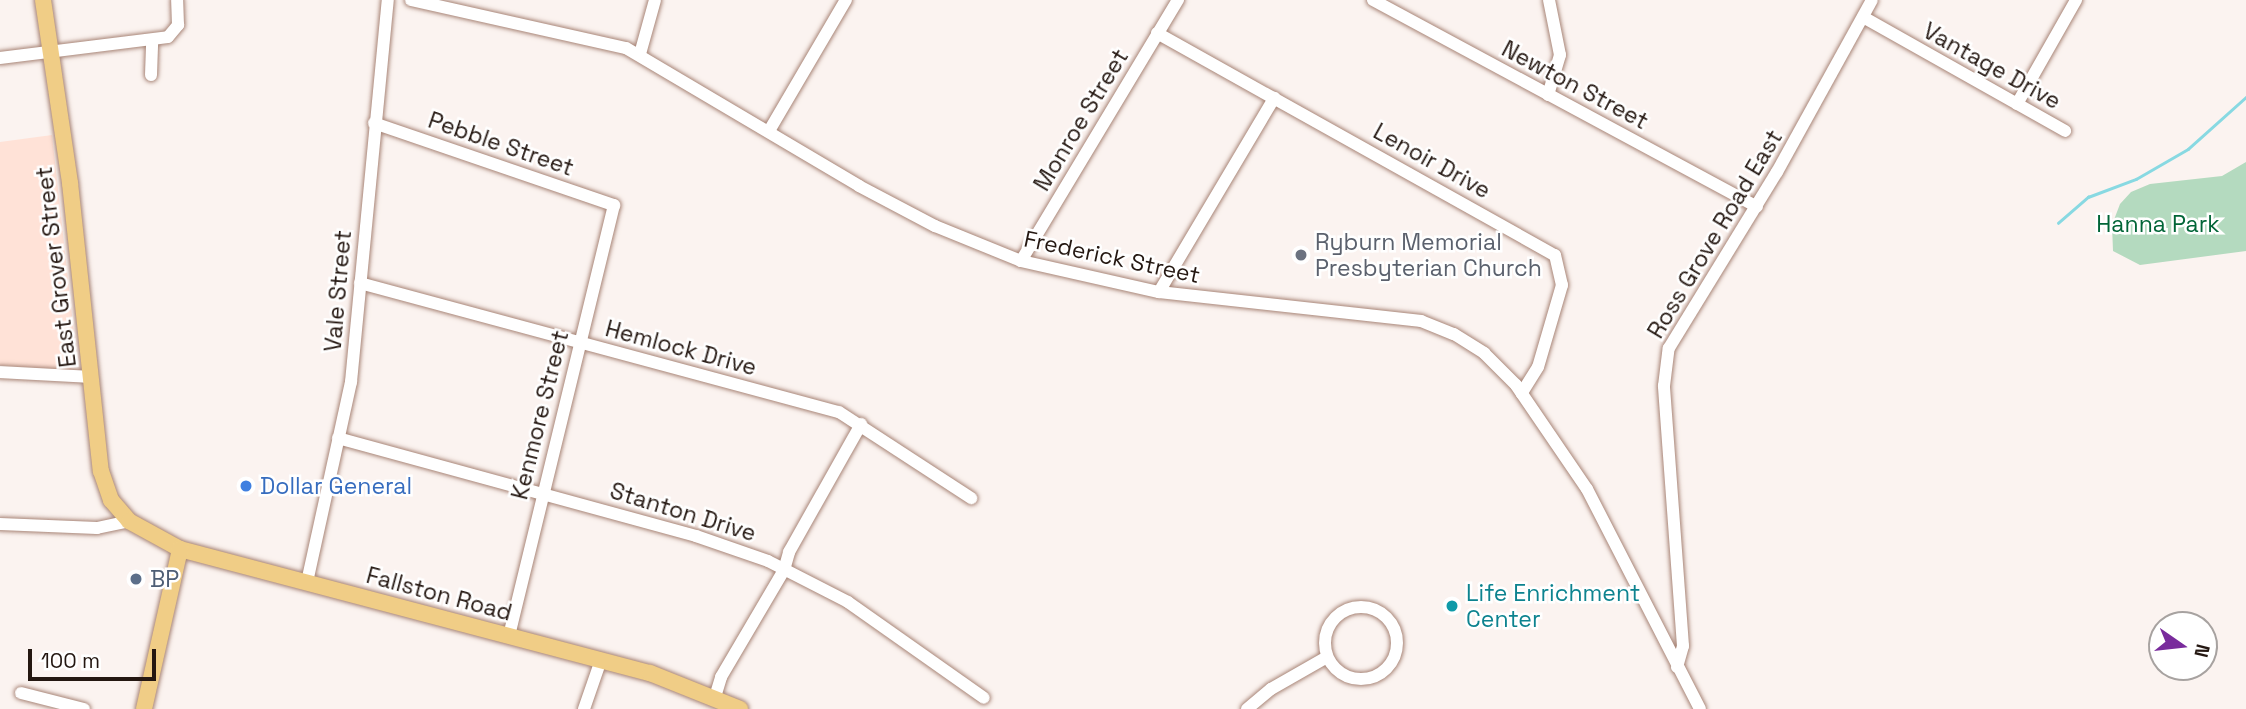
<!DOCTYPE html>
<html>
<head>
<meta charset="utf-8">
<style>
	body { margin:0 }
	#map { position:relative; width:2246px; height:709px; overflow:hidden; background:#fbf3f0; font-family:"Space Grotesk",sans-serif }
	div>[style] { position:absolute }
	.built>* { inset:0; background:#ffe2d7 }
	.green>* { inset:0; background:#b4dabf }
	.stream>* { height:2.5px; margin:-1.25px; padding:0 1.25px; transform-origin:1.25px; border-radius:1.25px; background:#88d9e2 }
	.roads { filter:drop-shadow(0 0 2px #a88577) drop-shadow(0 0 2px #a88577) }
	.minor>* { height:12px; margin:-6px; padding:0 6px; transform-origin:6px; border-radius:6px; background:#fff }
	.minor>.ring { margin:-6px; padding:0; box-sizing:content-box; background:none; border:12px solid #fff; border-radius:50% }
	.major>* { height:16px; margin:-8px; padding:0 8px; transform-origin:8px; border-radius:8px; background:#f0cd86 }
	.dots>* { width:19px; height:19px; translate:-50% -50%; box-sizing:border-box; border:4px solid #fff; border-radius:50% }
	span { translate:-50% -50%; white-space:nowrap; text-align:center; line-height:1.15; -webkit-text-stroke:5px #fff; paint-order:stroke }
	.street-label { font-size:23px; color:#241711 }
	.park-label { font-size:23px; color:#016537 }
	.worship-label { font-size:23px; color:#5b616d }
	.left { translate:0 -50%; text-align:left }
	.shop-label { font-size:23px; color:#366cbe }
	.service-label { font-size:23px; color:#4e5e75 }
	.culture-label { font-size:23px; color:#0d838f }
	.north { position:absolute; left:2148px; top:611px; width:70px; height:70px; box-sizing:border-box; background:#fff; border:2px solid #a7a2a0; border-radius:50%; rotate:104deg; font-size:19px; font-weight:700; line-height:28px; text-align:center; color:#241711 }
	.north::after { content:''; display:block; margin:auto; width:24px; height:32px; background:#792b9c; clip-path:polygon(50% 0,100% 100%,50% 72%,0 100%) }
	.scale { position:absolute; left:28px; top:649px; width:128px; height:32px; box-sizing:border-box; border:4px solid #241711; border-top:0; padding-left:9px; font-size:21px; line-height:24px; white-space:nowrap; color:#241711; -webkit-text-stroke:5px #fff; paint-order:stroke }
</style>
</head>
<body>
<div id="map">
	<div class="built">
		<i style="clip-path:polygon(52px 135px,77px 361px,70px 371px,0 365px,0 142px)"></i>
	</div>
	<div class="green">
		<i style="clip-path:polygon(2246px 162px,2246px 251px,2140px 265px,2113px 251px,2112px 225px,2120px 204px,2131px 192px,2150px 184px,2222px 176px)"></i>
	</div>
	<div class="stream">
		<i style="left:2058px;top:223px;width:40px;rotate:-41deg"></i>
		<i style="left:2088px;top:197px;width:51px;rotate:-20.6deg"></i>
		<i style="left:2136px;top:179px;width:60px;rotate:-30deg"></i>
		<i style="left:2188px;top:149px;width:78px;rotate:-41.9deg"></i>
	</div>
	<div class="roads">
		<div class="minor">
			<i style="left:411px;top:0;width:220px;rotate:12.6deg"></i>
			<i style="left:626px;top:48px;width:271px;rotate:30.6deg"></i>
			<i style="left:859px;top:186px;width:86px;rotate:27.8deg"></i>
			<i style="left:935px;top:226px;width:93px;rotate:22.1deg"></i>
			<i style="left:1021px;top:261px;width:141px;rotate:12.7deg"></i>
			<i style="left:1159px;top:292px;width:264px;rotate:6.3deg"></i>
			<i style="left:1421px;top:321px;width:35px;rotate:22deg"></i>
			<i style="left:1454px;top:334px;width:36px;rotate:32deg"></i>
			<i style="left:1484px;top:353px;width:45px;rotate:45deg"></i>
			<i style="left:1516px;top:385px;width:126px;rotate:55.7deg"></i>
			<i style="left:1587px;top:489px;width:247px;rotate:62.8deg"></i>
			<i style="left:1373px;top:0;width:436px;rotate:28.3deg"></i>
			<i style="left:1863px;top:17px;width:232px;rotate:29.4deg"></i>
			<i style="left:1157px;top:33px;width:456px;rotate:29.2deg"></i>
			<i style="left:1555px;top:255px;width:31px;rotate:77deg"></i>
			<i style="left:1562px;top:285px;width:85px;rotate:106.3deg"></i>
			<i style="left:1538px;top:367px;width:31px;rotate:122deg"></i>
			<i style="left:640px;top:54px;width:56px;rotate:-74.5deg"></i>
			<i style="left:0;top:58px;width:169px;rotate:-7.1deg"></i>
			<i style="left:168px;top:37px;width:16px;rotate:-50deg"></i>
			<i style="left:178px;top:25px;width:25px;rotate:-92deg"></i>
			<i style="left:151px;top:75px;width:34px;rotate:-88deg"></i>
			<i style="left:1548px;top:95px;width:42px;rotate:-73.3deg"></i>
			<i style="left:1560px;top:55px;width:56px;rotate:-101.3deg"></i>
			<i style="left:2017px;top:104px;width:120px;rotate:-60.4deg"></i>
			<i style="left:374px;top:123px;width:254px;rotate:18.9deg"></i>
			<i style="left:614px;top:205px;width:444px;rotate:103.7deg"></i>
			<i style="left:769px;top:131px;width:152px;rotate:-59.6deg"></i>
			<i style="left:1021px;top:261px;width:305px;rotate:-59deg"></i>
			<i style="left:360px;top:283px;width:496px;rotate:15.1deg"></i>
			<i style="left:839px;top:412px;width:158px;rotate:33.1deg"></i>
			<i style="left:1159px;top:292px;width:226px;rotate:-59.3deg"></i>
			<i style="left:0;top:372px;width:91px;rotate:3.1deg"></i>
			<i style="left:338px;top:438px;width:371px;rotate:15.3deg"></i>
			<i style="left:696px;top:536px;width:76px;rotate:19.1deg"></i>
			<i style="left:768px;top:561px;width:90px;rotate:27.1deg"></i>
			<i style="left:848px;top:602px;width:166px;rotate:35.2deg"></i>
			<i style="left:0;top:524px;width:97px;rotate:2.4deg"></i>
			<i style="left:97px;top:528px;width:33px;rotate:-12deg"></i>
			<i style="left:307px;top:582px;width:205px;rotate:-77.6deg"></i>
			<i style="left:351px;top:382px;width:384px;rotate:-84.5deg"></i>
			<i class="ring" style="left:1325px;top:607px;width:60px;height:60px"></i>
			<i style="left:1677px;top:667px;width:22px;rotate:-74deg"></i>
			<i style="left:1683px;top:646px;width:261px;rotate:-94.2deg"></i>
			<i style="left:1664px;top:386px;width:38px;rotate:-83deg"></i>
			<i style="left:1669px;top:348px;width:206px;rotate:-58.5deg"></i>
			<i style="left:1777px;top:172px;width:196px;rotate:-61.1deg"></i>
			<i style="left:21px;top:693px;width:65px;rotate:14.3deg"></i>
			<i style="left:715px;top:697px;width:21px;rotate:-73deg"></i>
			<i style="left:721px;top:677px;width:124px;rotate:-59.5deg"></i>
			<i style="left:784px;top:570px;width:19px;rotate:-74deg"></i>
			<i style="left:789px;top:552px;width:147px;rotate:-60.6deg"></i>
			<i style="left:584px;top:709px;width:52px;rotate:-70.9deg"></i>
			<i style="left:1247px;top:709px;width:31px;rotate:-40deg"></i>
			<i style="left:1271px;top:689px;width:64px;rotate:-29.7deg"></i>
		</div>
		<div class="major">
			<i style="left:43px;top:0;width:185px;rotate:81.6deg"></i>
			<i style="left:70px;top:183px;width:290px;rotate:83.9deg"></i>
			<i style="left:101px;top:471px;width:31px;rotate:71deg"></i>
			<i style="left:111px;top:500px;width:28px;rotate:49deg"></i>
			<i style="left:129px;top:521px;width:58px;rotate:28.8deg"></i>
			<i style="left:180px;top:549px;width:486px;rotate:14.8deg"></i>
			<i style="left:650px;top:673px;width:97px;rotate:21.8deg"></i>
			<i style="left:144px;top:709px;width:164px;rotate:-77.3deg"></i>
		</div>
	</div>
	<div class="dots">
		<i style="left:1301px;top:255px;background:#6b7280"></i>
		<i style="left:246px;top:486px;background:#3f7fe0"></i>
		<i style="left:136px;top:579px;background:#5c6f8a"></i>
		<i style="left:1452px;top:606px;background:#0f9aa8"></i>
	</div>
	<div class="street-label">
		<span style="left:1992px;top:66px;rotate:29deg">Vantage Drive</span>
		<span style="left:1575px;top:85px;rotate:28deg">Newton Street</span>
		<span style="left:1081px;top:120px;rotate:-59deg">Monroe Street</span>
		<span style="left:501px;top:144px;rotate:19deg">Pebble Street</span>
		<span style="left:1432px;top:161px;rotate:29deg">Lenoir Drive</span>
		<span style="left:1715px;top:234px;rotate:-59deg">Ross Grove Road East</span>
		<span style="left:1112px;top:257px;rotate:12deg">Frederick Street</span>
		<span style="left:56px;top:267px;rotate:-97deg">East Grover Street</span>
		<span style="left:338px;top:291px;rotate:-85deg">Vale Street</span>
		<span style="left:681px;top:348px;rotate:15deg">Hemlock Drive</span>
		<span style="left:540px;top:415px;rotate:-76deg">Kenmore Street</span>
		<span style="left:683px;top:512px;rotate:17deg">Stanton Drive</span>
		<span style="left:439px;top:594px;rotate:15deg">Fallston Road</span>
	</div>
	<div class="park-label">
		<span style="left:2158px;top:224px">Hanna Park</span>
	</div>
	<div class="worship-label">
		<span class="left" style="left:1315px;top:255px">Ryburn Memorial<br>Presbyterian Church</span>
	</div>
	<div class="shop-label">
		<span class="left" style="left:260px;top:486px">Dollar General</span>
	</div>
	<div class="service-label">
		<span class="left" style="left:150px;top:579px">BP</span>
	</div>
	<div class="culture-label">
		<span class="left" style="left:1466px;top:606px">Life Enrichment<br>Center</span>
	</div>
	<div class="north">N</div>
	<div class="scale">100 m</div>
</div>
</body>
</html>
